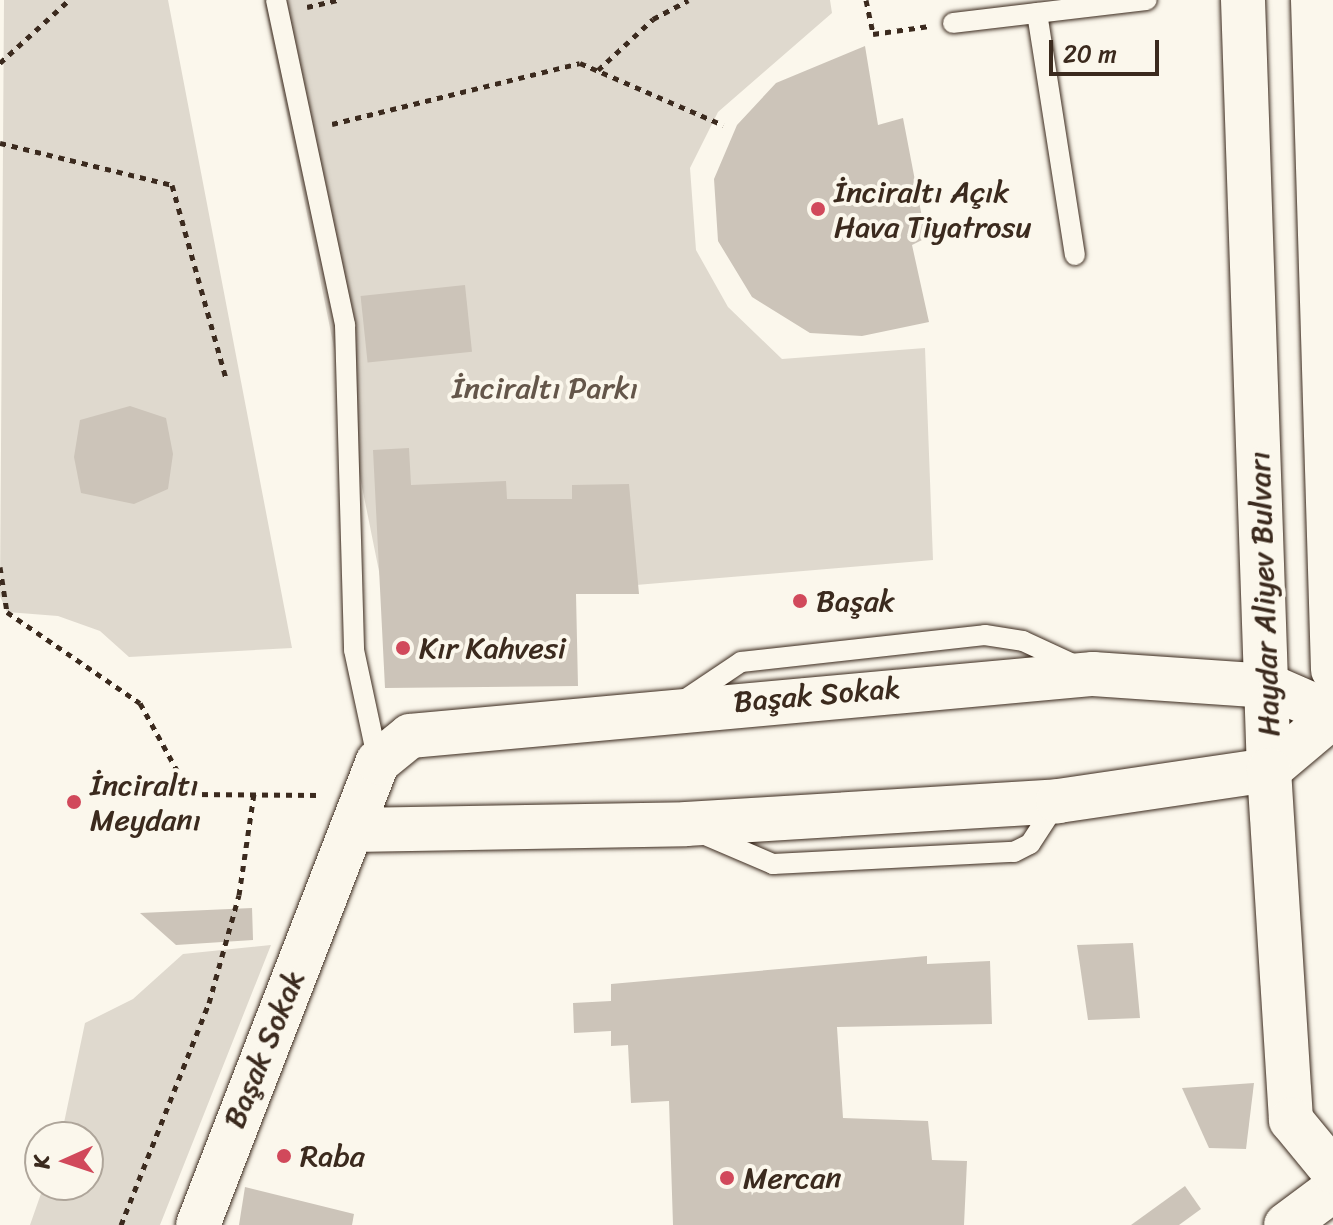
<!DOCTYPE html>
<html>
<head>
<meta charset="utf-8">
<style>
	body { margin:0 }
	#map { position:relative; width:1333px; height:1225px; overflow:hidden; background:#fbf7ec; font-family:Sriracha,sans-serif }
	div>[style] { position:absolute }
	.green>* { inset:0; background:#dfd9ce }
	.building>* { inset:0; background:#ccc4b9; transform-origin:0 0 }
	.path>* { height:5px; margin-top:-2.5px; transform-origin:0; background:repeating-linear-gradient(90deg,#3b2a1e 0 6px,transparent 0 12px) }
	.roads { filter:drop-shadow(0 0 2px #3b2a1e) drop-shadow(0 0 2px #3b2a1e) }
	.service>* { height:20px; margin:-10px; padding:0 10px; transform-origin:10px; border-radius:10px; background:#fbf7ec }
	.tertiary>* { height:44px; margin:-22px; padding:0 22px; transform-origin:22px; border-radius:22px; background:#fbf7ec }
	.secondary>* { height:44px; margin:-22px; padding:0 22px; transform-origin:22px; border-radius:22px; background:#fbf7ec }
	.dots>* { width:22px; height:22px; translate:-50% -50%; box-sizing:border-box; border:4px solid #fbf7ec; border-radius:50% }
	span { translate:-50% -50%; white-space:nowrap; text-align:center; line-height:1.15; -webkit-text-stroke:8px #fbf7ec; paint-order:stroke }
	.poi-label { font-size:30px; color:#3b2a1e }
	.left { translate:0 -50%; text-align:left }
	.park-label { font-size:30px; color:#64564a }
	.street-label { font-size:30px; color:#3b2a1e }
	.north { position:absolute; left:24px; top:1121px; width:80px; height:80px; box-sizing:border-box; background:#fbf7ec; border:2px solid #aea59a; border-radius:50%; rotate:267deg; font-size:22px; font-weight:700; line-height:32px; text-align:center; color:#3b2a1e }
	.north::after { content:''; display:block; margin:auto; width:28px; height:36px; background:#d1495b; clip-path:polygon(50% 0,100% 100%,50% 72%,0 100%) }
	.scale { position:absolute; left:1049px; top:40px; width:110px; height:36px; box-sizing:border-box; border:4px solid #3b2a1e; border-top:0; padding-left:10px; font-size:24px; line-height:28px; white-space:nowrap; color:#3b2a1e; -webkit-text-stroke:6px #fbf7ec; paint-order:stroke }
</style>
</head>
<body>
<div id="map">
	<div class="green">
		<i style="clip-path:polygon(4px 0,168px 0,292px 648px,129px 657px,100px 631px,58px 616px,7px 612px,0 596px)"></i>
		<i style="clip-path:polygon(264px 0,830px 0,832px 13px,718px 112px,690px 168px,696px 250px,728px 307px,782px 359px,925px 348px,933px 560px,386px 606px)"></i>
		<i style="clip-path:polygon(271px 945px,160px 1225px,30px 1225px,44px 1185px,88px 1185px,88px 1137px,61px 1137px,85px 1023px,133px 999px,183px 954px)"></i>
	</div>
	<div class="building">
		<i style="clip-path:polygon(865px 46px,878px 125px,903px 118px,926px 238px,912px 245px,929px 322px,862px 336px,810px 333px,752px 297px,718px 241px,714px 179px,737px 125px,776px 83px)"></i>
		<i style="left:465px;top:285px;width:67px;height:105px;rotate:84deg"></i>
		<i style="clip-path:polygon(130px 406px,166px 418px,173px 454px,168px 489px,134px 504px,81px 493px,74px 457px,80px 420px)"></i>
		<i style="clip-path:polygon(409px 448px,411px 485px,506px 481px,507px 499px,572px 499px,572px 485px,629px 484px,639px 594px,576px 594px,578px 686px,385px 688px,373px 450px)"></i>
		<i style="clip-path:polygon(252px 908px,253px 940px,176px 945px,140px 913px)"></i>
		<i style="clip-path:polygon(1133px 943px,1140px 1018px,1088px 1020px,1077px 945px)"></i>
		<i style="clip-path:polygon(927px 956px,927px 964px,990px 961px,992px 1024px,837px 1027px,843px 1118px,928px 1121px,932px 1160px,967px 1161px,964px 1225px,673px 1225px,669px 1101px,631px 1103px,628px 1045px,611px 1046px,611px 1031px,574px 1033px,573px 1003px,611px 1001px,611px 984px)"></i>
		<i style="clip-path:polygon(1254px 1083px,1246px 1149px,1209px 1148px,1182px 1088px)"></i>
		<i style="clip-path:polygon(1185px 1186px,1201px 1209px,1179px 1225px,1131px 1225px)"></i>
		<i style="clip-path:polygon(245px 1187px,354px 1214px,352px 1225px,239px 1225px)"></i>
	</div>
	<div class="path">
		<i style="left:866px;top:0;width:35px;rotate:78deg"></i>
		<i style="left:873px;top:34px;width:57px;rotate:-8.1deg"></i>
		<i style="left:307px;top:7px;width:31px;rotate:-13deg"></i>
		<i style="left:0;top:63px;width:93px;rotate:-42.4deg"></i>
		<i style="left:598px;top:70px;width:75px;rotate:-42.8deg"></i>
		<i style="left:653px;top:19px;width:40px;rotate:-28deg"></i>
		<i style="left:332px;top:124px;width:255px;rotate:-13.8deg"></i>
		<i style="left:580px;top:63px;width:156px;rotate:23.4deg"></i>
		<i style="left:0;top:143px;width:177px;rotate:13.7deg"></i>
		<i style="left:172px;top:185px;width:201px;rotate:74.4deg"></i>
		<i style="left:0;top:567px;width:46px;rotate:81.2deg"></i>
		<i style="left:7px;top:612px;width:161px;rotate:34.4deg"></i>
		<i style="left:140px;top:703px;width:104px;rotate:61.2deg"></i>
		<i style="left:190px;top:794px;width:131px;rotate:0.4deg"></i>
		<i style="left:121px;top:1225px;width:239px;rotate:-68.4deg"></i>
		<i style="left:209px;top:1003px;width:112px;rotate:-74.5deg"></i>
		<i style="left:239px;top:895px;width:102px;rotate:-81.6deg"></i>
	</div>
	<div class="roads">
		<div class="service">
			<i style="left:276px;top:0;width:332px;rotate:78deg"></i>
			<i style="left:345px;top:325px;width:325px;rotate:88.4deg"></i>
			<i style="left:354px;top:650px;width:115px;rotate:77.9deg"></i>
			<i style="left:1037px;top:13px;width:245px;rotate:81.1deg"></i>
			<i style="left:953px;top:23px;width:195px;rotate:-6.8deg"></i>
			<i style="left:677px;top:705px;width:77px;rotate:-33.9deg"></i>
			<i style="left:741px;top:662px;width:245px;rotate:-6.3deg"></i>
			<i style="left:985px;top:635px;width:38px;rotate:9deg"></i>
			<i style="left:1023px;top:641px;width:62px;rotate:24.9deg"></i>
			<i style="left:696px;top:831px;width:84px;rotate:23.2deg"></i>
			<i style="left:773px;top:864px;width:241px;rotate:-2.9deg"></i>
			<i style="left:1014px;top:852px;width:18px;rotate:-27deg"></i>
			<i style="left:1030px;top:844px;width:51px;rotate:-56.9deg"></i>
		</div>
		<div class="tertiary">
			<i style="left:353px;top:830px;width:333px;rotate:-1deg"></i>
			<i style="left:686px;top:824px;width:373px;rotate:-3.5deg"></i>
			<i style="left:1058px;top:801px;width:213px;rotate:-8.4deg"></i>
			<i style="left:1269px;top:770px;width:84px;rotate:-40.2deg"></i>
			<i style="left:198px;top:1225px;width:497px;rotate:-68.8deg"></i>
			<i style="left:378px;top:762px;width:41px;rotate:-39.1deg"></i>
			<i style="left:410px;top:736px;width:686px;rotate:-5.19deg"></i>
			<i style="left:1093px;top:674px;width:176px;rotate:3.9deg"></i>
			<i style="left:1269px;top:686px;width:70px;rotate:23.6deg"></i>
			<i style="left:1286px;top:1225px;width:59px;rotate:-36.7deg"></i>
		</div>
		<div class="secondary">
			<i style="left:1243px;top:0;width:770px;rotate:88.07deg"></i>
			<i style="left:1269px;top:770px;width:351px;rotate:86.4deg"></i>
			<i style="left:1291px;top:1120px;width:66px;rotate:50.5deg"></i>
			<i style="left:1313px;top:0;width:670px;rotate:88.29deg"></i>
		</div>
	</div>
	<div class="dots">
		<i style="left:818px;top:209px;background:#d1495b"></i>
		<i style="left:800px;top:601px;background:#d1495b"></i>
		<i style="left:403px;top:648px;background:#d1495b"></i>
		<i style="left:74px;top:802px;background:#d1495b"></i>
		<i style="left:284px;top:1156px;background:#d1495b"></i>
		<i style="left:727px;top:1178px;background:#d1495b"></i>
	</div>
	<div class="poi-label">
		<span class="left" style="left:834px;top:209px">İnciraltı Açık<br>Hava Tiyatrosu</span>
		<span class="left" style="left:816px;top:601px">Başak</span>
		<span class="left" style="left:419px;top:648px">Kır Kahvesi</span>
		<span class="left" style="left:90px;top:802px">İnciraltı<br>Meydanı</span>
		<span class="left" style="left:300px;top:1156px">Raba</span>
		<span class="left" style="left:743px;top:1178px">Mercan</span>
	</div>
	<div class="park-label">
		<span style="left:545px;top:388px">İnciraltı Parkı</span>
	</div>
	<div class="street-label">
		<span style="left:1264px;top:594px;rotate:-92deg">Haydar Aliyev Bulvarı</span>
		<span style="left:817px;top:695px;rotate:-5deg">Başak Sokak</span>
		<span style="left:264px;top:1049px;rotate:-68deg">Başak Sokak</span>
	</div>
	<div class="north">K</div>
	<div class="scale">20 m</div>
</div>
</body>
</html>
